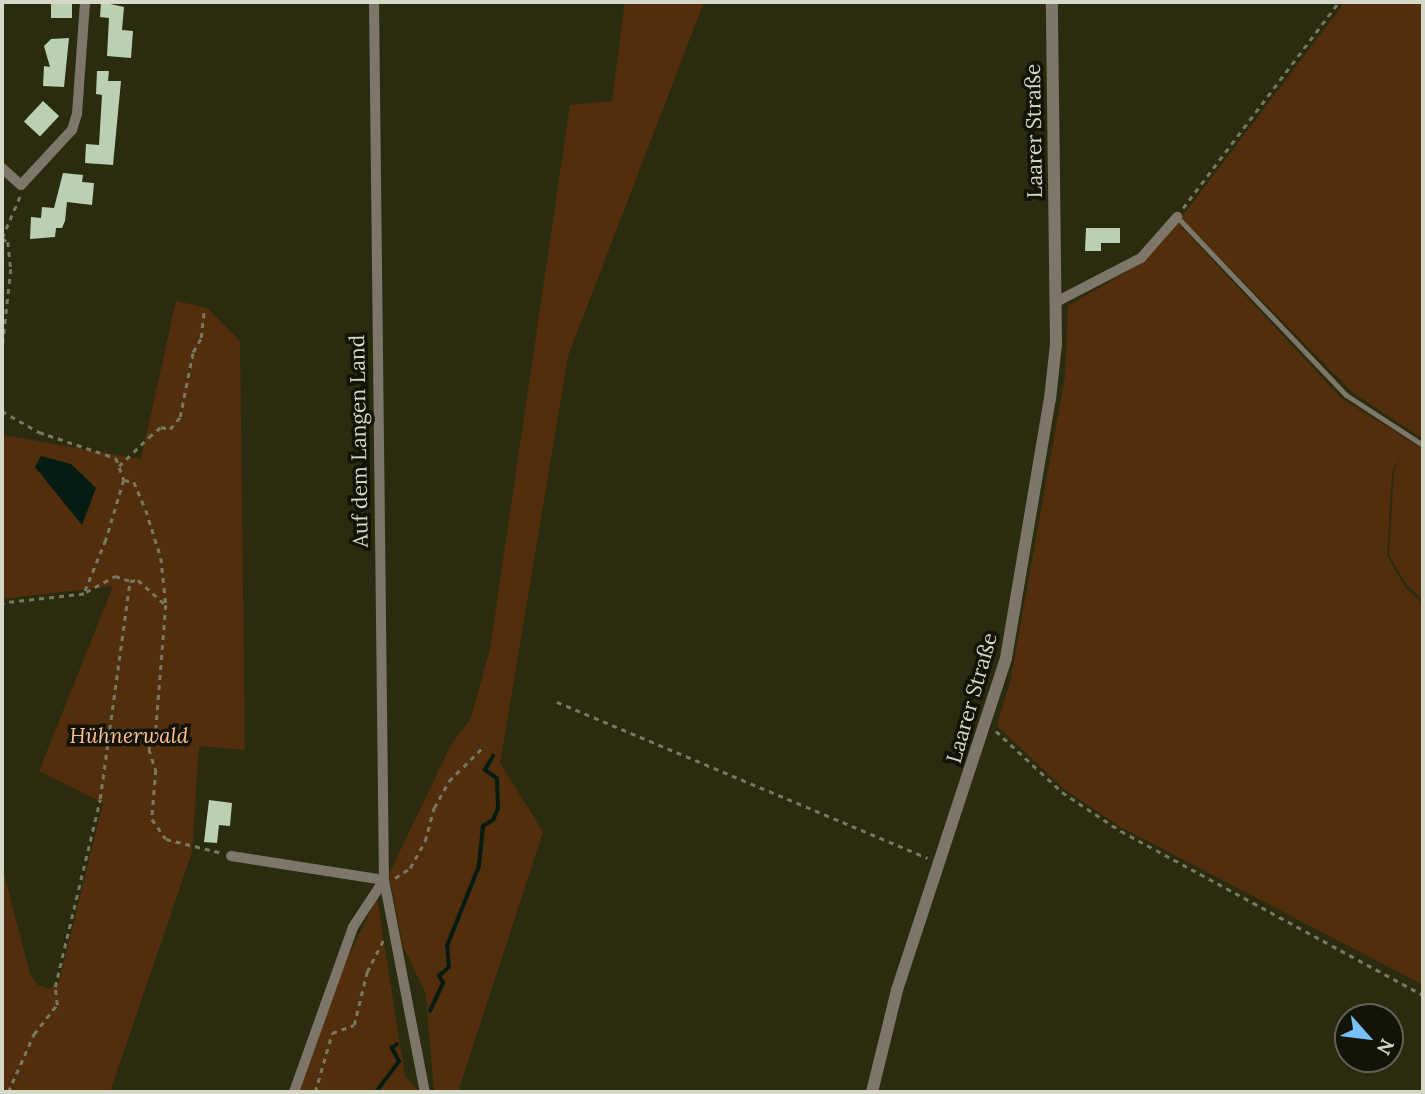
<!DOCTYPE html>
<html>
<head>
<meta charset="utf-8">
<style>
	body { margin:0 }
	#map { position:relative; width:1425px; height:1094px; overflow:hidden; background:#2b2c0f; font-family:Lora,serif }
	div>[style] { position:absolute }
	.green>* { inset:0; background:#532e0c }
	.water>* { inset:0; background:#041c12 }
	.stream>* { height:3.5px; margin:-1.75px; padding:0 1.75px; transform-origin:1.75px; border-radius:1.75px; background:#041c12 }
	.building>* { inset:0; background:#bbd0b3; transform-origin:0 0 }
	.path>* { height:2.5px; margin-top:-1.25px; transform-origin:0; background:repeating-linear-gradient(90deg,#777860 0 5px,transparent 0 10px) }
	.service>* { height:5px; margin:-2.5px; padding:0 2.5px; transform-origin:2.5px; border-radius:2.5px; background:#7d7669 }
	.minor>* { height:10px; margin:-5px; padding:0 5px; transform-origin:5px; border-radius:5px; background:#7d7669 }
	.tertiary>* { height:12px; margin:-6px; padding:0 6px; transform-origin:6px; border-radius:6px; background:#7d7669 }
	span { translate:-50% -50%; white-space:nowrap; text-align:center; line-height:1.15; -webkit-text-stroke:7px #131307; paint-order:stroke }
	.street-label { font-size:21px; color:#d7d9c8 }
	.park-label { font-size:21px; color:#febf8f; font-style:italic }
	.frame { position:absolute; inset:0; border:4px solid #d7d9c8; pointer-events:none }
	.north { position:absolute; left:1334px; top:1003px; width:70px; height:70px; box-sizing:border-box; background:#131307; border:2px solid #616254; border-radius:50%; rotate:118deg; font-size:19px; font-weight:700; line-height:28px; text-align:center; color:#d7d9c8 }
	.north::after { content:''; display:block; margin:auto; width:24px; height:32px; background:#77c0f7; clip-path:polygon(50% 0,100% 100%,50% 72%,0 100%) }
</style>
</head>
<body>
<div id="map">
	<div class="green">
		<i style="clip-path:polygon(625px 2px,704px 2px,568px 356px,500px 763px,543px 832px,458px 1092px,434px 1092px,426px 994px,403px 946px,389px 874px,451px 745px,471px 718px,490px 649px,570px 105px,612px 101px)"></i>
		<i style="clip-path:polygon(1345px 2px,1423px 2px,1423px 439px,1352px 392px,1181px 218px)"></i>
		<i style="clip-path:polygon(1178px 223px,1341px 398px,1423px 449px,1423px 600px,1406px 584px,1389px 555px,1394px 472px,1401px 455px,1392px 472px,1387px 556px,1405px 587px,1423px 604px,1423px 985px,1119px 826px,1064px 789px,997px 726px,1011px 678px,1065px 376px,1068px 306px,1143px 262px)"></i>
		<i style="clip-path:polygon(176px 301px,207px 308px,240px 341px,245px 750px,199px 746px,192px 852px,110px 1092px,2px 1092px,2px 866px,30px 974px,38px 985px,49px 989px,59px 982px,103px 803px,39px 771px,113px 586px,2px 599px,2px 435px,141px 459px)"></i>
		<i style="clip-path:polygon(377px 898px,405px 1076px,420px 1092px,299px 1092px,336px 981px)"></i>
	</div>
	<div class="water">
		<i style="clip-path:polygon(41px 456px,71px 464px,96px 488px,82px 525px,35px 467px)"></i>
	</div>
	<div class="stream">
		<i style="left:430px;top:1011px;width:31px;rotate:-65deg"></i>
		<i style="left:443px;top:983px;width:8px;rotate:-120deg"></i>
		<i style="left:439px;top:976px;width:13px;rotate:-42deg"></i>
		<i style="left:449px;top:967px;width:21px;rotate:-95deg"></i>
		<i style="left:447px;top:946px;width:86px;rotate:-68.2deg"></i>
		<i style="left:479px;top:866px;width:40px;rotate:-84.3deg"></i>
		<i style="left:483px;top:826px;width:12px;rotate:-31deg"></i>
		<i style="left:493px;top:820px;width:12px;rotate:-66deg"></i>
		<i style="left:498px;top:809px;width:30px;rotate:-92deg"></i>
		<i style="left:497px;top:779px;width:15px;rotate:-143deg"></i>
		<i style="left:485px;top:770px;width:16px;rotate:-60deg"></i>
		<i style="left:376px;top:1092px;width:38px;rotate:-53deg"></i>
		<i style="left:399px;top:1062px;width:16px;rotate:-117deg"></i>
		<i style="left:392px;top:1048px;width:6px;rotate:-39deg"></i>
	</div>
	<div class="building">
		<i style="left:51px;top:2px;width:21px;height:16px"></i>
		<i style="clip-path:polygon(101px 2px,124px 7px,122px 30px,133px 31px,131px 58px,107px 56px,109px 18px,100px 17px)"></i>
		<i style="clip-path:polygon(69px 38px,64px 87px,43px 86px,44px 66px,50px 67px,44px 46px,51px 39px)"></i>
		<i style="clip-path:polygon(97px 71px,109px 71px,108px 81px,121px 81px,113px 165px,85px 163px,86px 144px,99px 145px,102px 95px,96px 94px)"></i>
		<i style="left:43px;top:101px;width:22px;height:28px;rotate:43deg"></i>
		<i style="clip-path:polygon(63px 173px,83px 175px,82px 182px,94px 183px,92px 205px,67px 202px,65px 221px,62px 228px,56px 228px,55px 237px,30px 239px,31px 217px,41px 218px,42px 207px,54px 208px)"></i>
		<i style="clip-path:polygon(1086px 228px,1120px 228px,1120px 243px,1101px 243px,1101px 251px,1085px 251px)"></i>
		<i style="clip-path:polygon(209px 800px,232px 803px,230px 826px,219px 825px,217px 843px,204px 842px)"></i>
	</div>
	<div class="path">
		<i style="left:1183px;top:208px;width:258px;rotate:-52.9deg"></i>
		<i style="left:2px;top:238px;width:7px;rotate:34deg"></i>
		<i style="left:8px;top:242px;width:27px;rotate:84deg"></i>
		<i style="left:11px;top:269px;width:83px;rotate:96.2deg"></i>
		<i style="left:2px;top:238px;width:46px;rotate:-66.8deg"></i>
		<i style="left:2px;top:411px;width:43px;rotate:29.6deg"></i>
		<i style="left:39px;top:432px;width:81px;rotate:18.7deg"></i>
		<i style="left:116px;top:458px;width:23px;rotate:70deg"></i>
		<i style="left:124px;top:480px;width:63px;rotate:106.7deg"></i>
		<i style="left:106px;top:540px;width:58px;rotate:112.2deg"></i>
		<i style="left:84px;top:594px;width:82px;rotate:173.7deg"></i>
		<i style="left:119px;top:466px;width:42px;rotate:-44deg"></i>
		<i style="left:149px;top:437px;width:16px;rotate:-40deg"></i>
		<i style="left:161px;top:427px;width:9px;rotate:13deg"></i>
		<i style="left:170px;top:429px;width:16px;rotate:-50deg"></i>
		<i style="left:180px;top:417px;width:66px;rotate:-78.7deg"></i>
		<i style="left:193px;top:352px;width:16px;rotate:-60deg"></i>
		<i style="left:201px;top:338px;width:28px;rotate:-84deg"></i>
		<i style="left:124px;top:480px;width:10px;rotate:11deg"></i>
		<i style="left:134px;top:482px;width:30px;rotate:67deg"></i>
		<i style="left:146px;top:510px;width:50px;rotate:72.6deg"></i>
		<i style="left:161px;top:558px;width:47px;rotate:83.9deg"></i>
		<i style="left:166px;top:605px;width:123px;rotate:94.6deg"></i>
		<i style="left:156px;top:728px;width:22px;rotate:108deg"></i>
		<i style="left:149px;top:749px;width:22px;rotate:72deg"></i>
		<i style="left:156px;top:770px;width:49px;rotate:94.7deg"></i>
		<i style="left:152px;top:819px;width:24px;rotate:55deg"></i>
		<i style="left:166px;top:839px;width:58px;rotate:14deg"></i>
		<i style="left:86px;top:592px;width:33px;rotate:-29deg"></i>
		<i style="left:115px;top:576px;width:16px;rotate:18deg"></i>
		<i style="left:557px;top:702px;width:402px;rotate:22.8deg"></i>
		<i style="left:996px;top:731px;width:90px;rotate:42.7deg"></i>
		<i style="left:1062px;top:792px;width:71px;rotate:33.5deg"></i>
		<i style="left:1121px;top:831px;width:344px;rotate:28.5deg"></i>
		<i style="left:395px;top:878px;width:18px;rotate:-34deg"></i>
		<i style="left:410px;top:868px;width:31px;rotate:-61deg"></i>
		<i style="left:425px;top:841px;width:34px;rotate:-75deg"></i>
		<i style="left:434px;top:808px;width:31px;rotate:-61deg"></i>
		<i style="left:449px;top:781px;width:48px;rotate:-45deg"></i>
		<i style="left:8px;top:1092px;width:64px;rotate:-65.9deg"></i>
		<i style="left:34px;top:1034px;width:37px;rotate:-52deg"></i>
		<i style="left:57px;top:1005px;width:18px;rotate:-96deg"></i>
		<i style="left:55px;top:987px;width:193px;rotate:-76.5deg"></i>
		<i style="left:100px;top:799px;width:220px;rotate:-82.2deg"></i>
		<i style="left:130px;top:581px;width:8px;rotate:-7deg"></i>
		<i style="left:138px;top:580px;width:38px;rotate:42deg"></i>
		<i style="left:315px;top:1092px;width:61px;rotate:-73.9deg"></i>
		<i style="left:332px;top:1033px;width:23px;rotate:-20deg"></i>
		<i style="left:354px;top:1025px;width:55px;rotate:-76.2deg"></i>
		<i style="left:367px;top:972px;width:37px;rotate:-63deg"></i>
	</div>
	<div class="service">
		<i style="left:1177px;top:217px;width:245px;rotate:46.5deg"></i>
		<i style="left:1346px;top:395px;width:92px;rotate:33deg"></i>
	</div>
	<div class="minor">
		<i style="left:374px;top:2px;width:878px;rotate:89.35deg"></i>
		<i style="left:384px;top:880px;width:216px;rotate:79.1deg"></i>
		<i style="left:2px;top:168px;width:25px;rotate:42deg"></i>
		<i style="left:21px;top:185px;width:75px;rotate:-47.2deg"></i>
		<i style="left:72px;top:130px;width:17px;rotate:-73deg"></i>
		<i style="left:77px;top:114px;width:112px;rotate:-85.9deg"></i>
		<i style="left:1056px;top:302px;width:96px;rotate:-27.4deg"></i>
		<i style="left:1141px;top:258px;width:55px;rotate:-48.7deg"></i>
		<i style="left:231px;top:856px;width:155px;rotate:8.9deg"></i>
		<i style="left:294px;top:1092px;width:175px;rotate:-70.3deg"></i>
		<i style="left:353px;top:927px;width:56px;rotate:-56.6deg"></i>
	</div>
	<div class="tertiary">
		<i style="left:872px;top:1092px;width:105px;rotate:-76.2deg"></i>
		<i style="left:897px;top:990px;width:349px;rotate:-71.8deg"></i>
		<i style="left:1006px;top:658px;width:263px;rotate:-80.4deg"></i>
		<i style="left:1050px;top:399px;width:55px;rotate:-83.8deg"></i>
		<i style="left:1056px;top:344px;width:342px;rotate:-90.7deg"></i>
	</div>
	<div class="street-label">
		<span style="left:1034px;top:131px;rotate:-91deg">Laarer Straße</span>
		<span style="left:359px;top:441px;rotate:-91deg">Auf dem Langen Land</span>
		<span style="left:972px;top:698px;rotate:-74deg">Laarer Straße</span>
	</div>
	<div class="park-label">
		<span style="left:129px;top:736px">Hühnerwald</span>
	</div>
	<div class="frame"></div>
	<div class="north">N</div>
</div>
</body>
</html>
